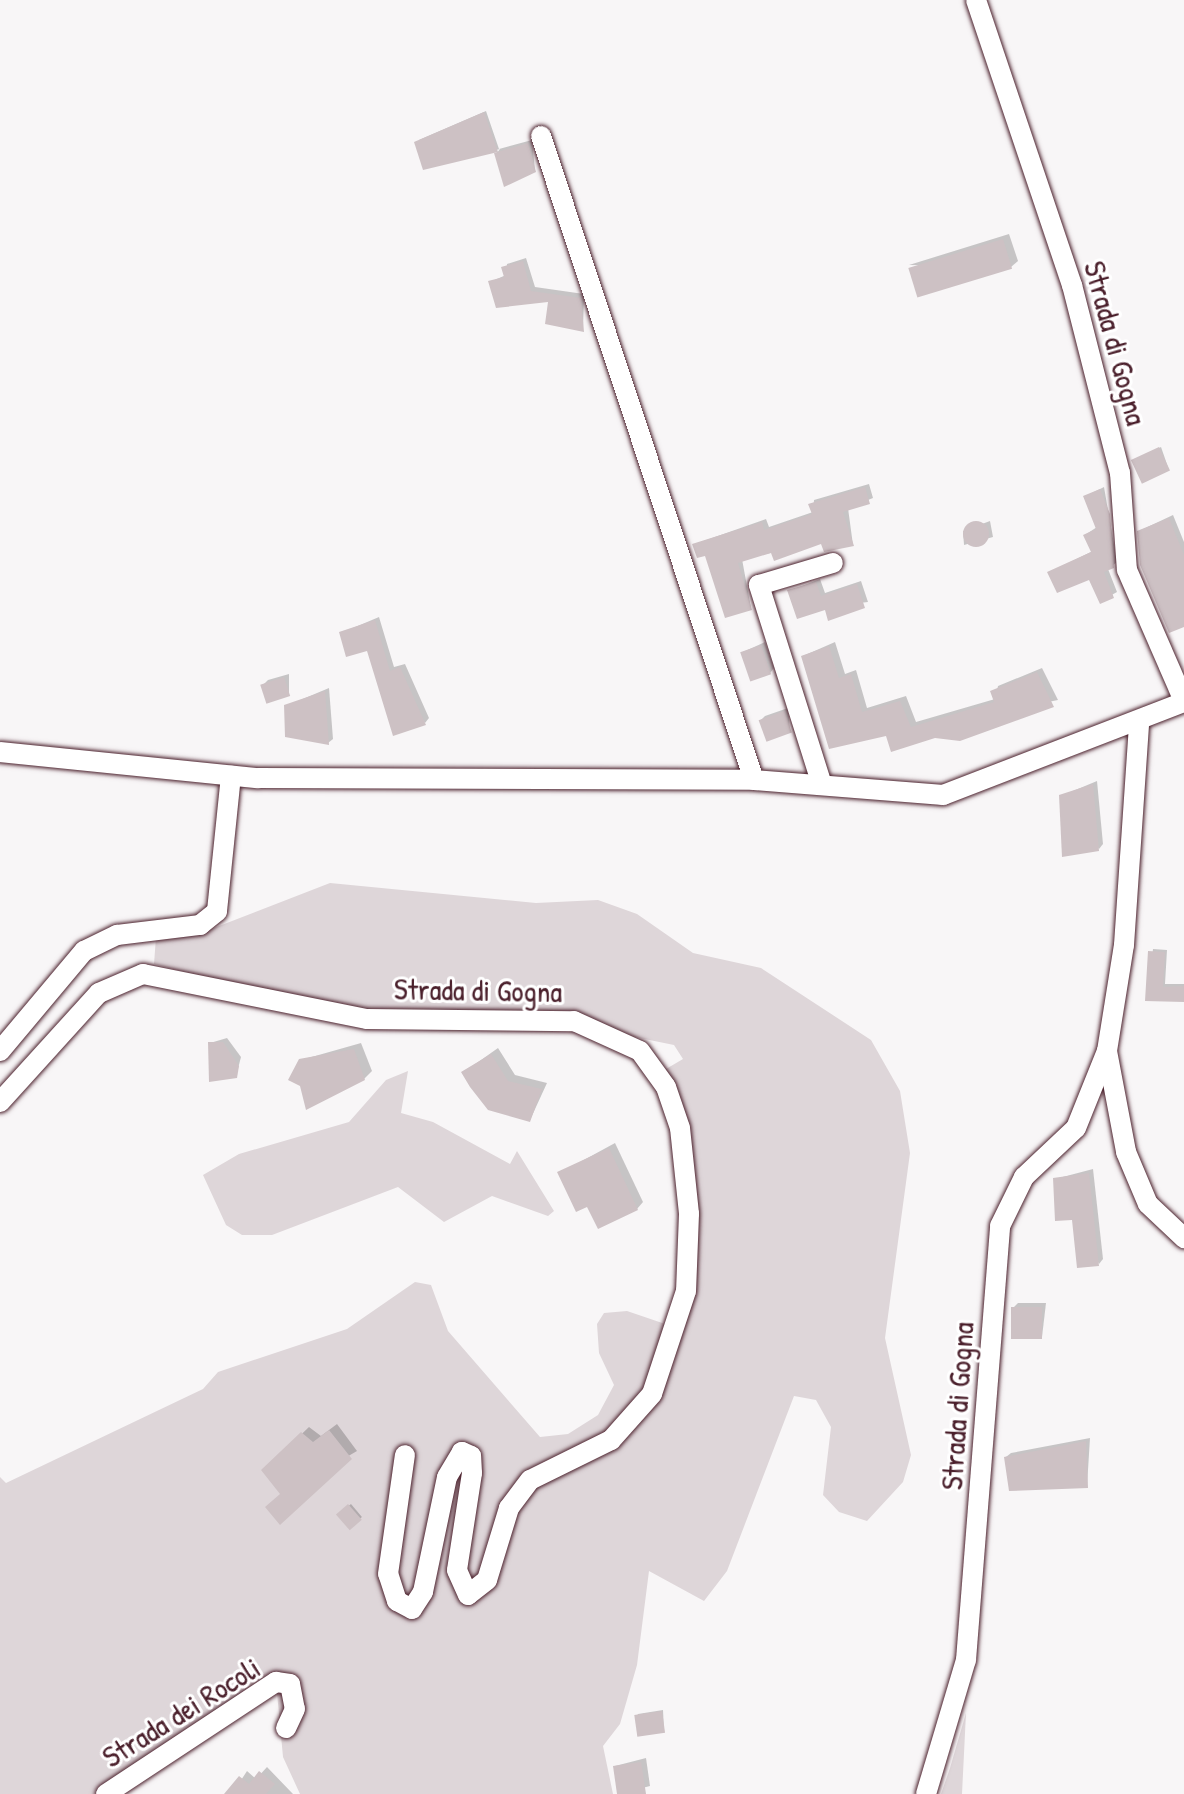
<!DOCTYPE html>
<html>
<head>
<meta charset="utf-8">
<style>
	body { margin:0 }
	#map { position:relative; width:1184px; height:1794px; overflow:hidden; background:#f8f6f7; font-family:"Patrick Hand",sans-serif }
	div>[style] { position:absolute }
	.green>* { inset:0; background:#ded6d9 }
	.shadow>* { inset:0; background:#0003; transform-origin:0 0 }
	.building>* { inset:0; background:#cdc1c4; transform-origin:0 0 }
	.round { border-radius:50% }
	.roads { filter:drop-shadow(0 0 2px #4a1f2b) drop-shadow(0 0 2px #4a1f2b) }
	.street>* { height:20px; margin:-10px; padding:0 10px; transform-origin:10px; border-radius:10px; background:#fff }
	span { translate:-50% -50%; white-space:nowrap; text-align:center; line-height:1.15; -webkit-text-stroke:6px #fff; paint-order:stroke }
	.street-label { font-size:30px; color:#4a1f2b }
</style>
</head>
<body>
<div id="map">
	<div class="green">
		<i style="clip-path:polygon(330px 883px,536px 903px,598px 900px,637px 914px,693px 953px,761px 968px,871px 1040px,900px 1091px,910px 1153px,885px 1338px,911px 1455px,903px 1482px,867px 1521px,839px 1512px,823px 1495px,831px 1427px,816px 1400px,794px 1396px,727px 1571px,704px 1601px,649px 1571px,637px 1665px,620px 1724px,603px 1746px,613px 1794px,300px 1794px,283px 1757px,276px 1682px,94px 1794px,0 1794px,0 1477px,6px 1483px,203px 1389px,218px 1372px,347px 1329px,415px 1282px,431px 1285px,448px 1331px,540px 1437px,568px 1434px,598px 1415px,614px 1385px,599px 1353px,597px 1324px,604px 1313px,627px 1311px,674px 1327px,691px 1163px,654px 1076px,683px 1059px,674px 1045px,576px 1025px,352px 1015px,154px 964px,156px 937px,201px 933px)"></i>
		<i style="clip-path:polygon(408px 1071px,401px 1113px,433px 1122px,510px 1164px,517px 1151px,554px 1211px,548px 1216px,492px 1196px,444px 1222px,398px 1187px,272px 1235px,242px 1235px,226px 1225px,203px 1175px,239px 1154px,349px 1122px,386px 1080px)"></i>
		<i style="clip-path:polygon(966px 1713px,962px 1794px,941px 1794px,950px 1768px)"></i>
	</div>
	<div class="shadow">
		<i style="clip-path:polygon(486px 111px,499px 149px,532px 140px,535px 170px,496px 154px,500px 149px,424px 168px,419px 140px)"></i>
		<i style="clip-path:polygon(1009px 234px,1018px 261px,1011px 267px,909px 265px)"></i>
		<i style="clip-path:polygon(526px 258px,535px 287px,584px 294px,583px 330px,550px 300px,490px 282px,506px 275px,507px 264px)"></i>
		<i style="clip-path:polygon(1161px 447px,1169px 470px,1136px 459px)"></i>
		<i style="clip-path:polygon(869px 484px,873px 498px,848px 508px,853px 545px,822px 542px,742px 559px,751px 608px,695px 544px,766px 519px,769px 527px,813px 512px,814px 500px)"></i>
		<i style="clip-path:polygon(1104px 487px,1117px 562px,1108px 569px,1117px 592px,1101px 601px,1090px 577px,1050px 572px,1093px 551px,1085px 535px,1097px 527px,1086px 496px)"></i>
		<i style="clip-path:polygon(1173px 515px,1184px 542px,1184px 624px,1139px 531px)"></i>
		<i style="clip-path:polygon(990px 521px,993px 537px,964px 545px,963px 531px)"></i>
		<i style="clip-path:polygon(820px 579px,825px 593px,861px 581px,868px 602px,826px 607px,789px 591px)"></i>
		<i style="clip-path:polygon(379px 617px,394px 667px,405px 664px,429px 718px,425px 723px,368px 648px,341px 633px)"></i>
		<i style="clip-path:polygon(765px 642px,774px 668px,770px 673px,743px 652px)"></i>
		<i style="clip-path:polygon(835px 642px,845px 674px,856px 670px,867px 708px,906px 696px,916px 722px,995px 699px,998px 686px,1042px 668px,1058px 700px,831px 746px,803px 656px)"></i>
		<i style="clip-path:polygon(289px 674px,289px 694px,263px 685px,268px 680px)"></i>
		<i style="clip-path:polygon(329px 688px,333px 739px,328px 743px,286px 706px)"></i>
		<i style="clip-path:polygon(788px 708px,790px 731px,761px 720px,765px 716px)"></i>
		<i style="clip-path:polygon(1097px 781px,1103px 844px,1099px 849px,1061px 796px)"></i>
		<i style="clip-path:polygon(1153px 949px,1167px 950px,1165px 984px,1184px 984px,1184px 998px,1147px 999px)"></i>
		<i style="clip-path:polygon(227px 1038px,241px 1057px,236px 1076px,210px 1043px)"></i>
		<i style="clip-path:polygon(361px 1043px,372px 1071px,364px 1079px,301px 1060px)"></i>
		<i style="clip-path:polygon(498px 1048px,515px 1075px,547px 1083px,530px 1120px,464px 1072px)"></i>
		<i style="clip-path:polygon(615px 1143px,643px 1202px,637px 1209px,588px 1204px,560px 1173px)"></i>
		<i style="clip-path:polygon(1093px 1169px,1103px 1259px,1099px 1264px,1055px 1179px)"></i>
		<i style="clip-path:polygon(1018px 1303px,1046px 1303px,1042px 1337px,1013px 1308px)"></i>
		<i style="clip-path:polygon(337px 1424px,357px 1451px,283px 1494px,264px 1470px,309px 1427px,321px 1436px)"></i>
		<i style="clip-path:polygon(1090px 1438px,1087px 1486px,1006px 1457px,1011px 1453px)"></i>
		<i style="left:351px;top:1504px;width:17px;height:16px;rotate:50deg"></i>
		<i style="clip-path:polygon(663px 1710px,664px 1731px,637px 1716px,638px 1714px)"></i>
		<i style="clip-path:polygon(646px 1758px,650px 1786px,619px 1794px,615px 1766px)"></i>
		<i style="clip-path:polygon(267px 1767px,293px 1794px,232px 1794px,247px 1771px,256px 1779px)"></i>
	</div>
	<div class="building">
		<i style="clip-path:polygon(484px 112px,498px 152px,423px 170px,414px 142px)"></i>
		<i style="clip-path:polygon(528px 143px,536px 172px,504px 187px,494px 153px)"></i>
		<i style="left:1003px;top:239px;width:31px;height:99px;rotate:73deg"></i>
		<i style="clip-path:polygon(523px 261px,531px 291px,581px 298px,584px 332px,545px 324px,548px 302px,496px 308px,488px 281px,504px 277px,501px 267px)"></i>
		<i style="left:1159px;top:447px;width:26px;height:31px;rotate:65deg"></i>
		<i style="clip-path:polygon(865px 487px,870px 504px,843px 512px,854px 546px,824px 552px,821px 544px,774px 561px,771px 553px,738px 563px,752px 610px,725px 618px,705px 556px,697px 558px,692px 544px,762px 522px,764px 530px,812px 514px,808px 504px)"></i>
		<i style="clip-path:polygon(1100px 489px,1110px 514px,1114px 568px,1104px 572px,1114px 598px,1100px 604px,1089px 580px,1057px 593px,1047px 572px,1091px 552px,1083px 535px,1096px 529px,1083px 496px)"></i>
		<i style="clip-path:polygon(1169px 518px,1184px 555px,1184px 627px,1169px 633px,1140px 565px,1137px 531px)"></i>
		<i class="round" style="left:963px;top:521px;width:26px;height:26px"></i>
		<i style="clip-path:polygon(816px 582px,821px 596px,857px 584px,865px 608px,828px 621px,825px 610px,797px 619px,787px 590px)"></i>
		<i style="clip-path:polygon(375px 620px,390px 671px,400px 667px,426px 725px,393px 736px,367px 651px,346px 657px,339px 632px)"></i>
		<i style="left:761px;top:645px;width:31px;height:22px;rotate:71deg"></i>
		<i style="clip-path:polygon(829px 646px,839px 678px,851px 674px,862px 712px,900px 701px,911px 727px,994px 702px,990px 691px,1037px 672px,1054px 707px,960px 741px,935px 738px,891px 752px,886px 736px,829px 749px,801px 656px)"></i>
		<i style="left:284px;top:677px;width:20px;height:25px;rotate:72deg"></i>
		<i style="clip-path:polygon(325px 691px,329px 745px,285px 737px,284px 705px)"></i>
		<i style="left:784px;top:711px;width:23px;height:27px;rotate:70deg"></i>
		<i style="clip-path:polygon(1093px 784px,1099px 851px,1062px 857px,1059px 795px)"></i>
		<i style="clip-path:polygon(1148px 951px,1165px 952px,1163px 987px,1184px 986px,1184px 1002px,1145px 1001px)"></i>
		<i style="clip-path:polygon(208px 1042px,223px 1042px,239px 1066px,237px 1078px,209px 1082px)"></i>
		<i style="clip-path:polygon(354px 1049px,365px 1080px,306px 1110px,300px 1086px,288px 1080px,299px 1059px)"></i>
		<i style="clip-path:polygon(491px 1054px,508px 1081px,542px 1089px,530px 1122px,488px 1110px,470px 1087px,461px 1072px)"></i>
		<i style="clip-path:polygon(609px 1148px,638px 1210px,598px 1229px,587px 1207px,576px 1212px,557px 1172px)"></i>
		<i style="clip-path:polygon(1089px 1173px,1099px 1266px,1077px 1268px,1072px 1220px,1055px 1221px,1053px 1178px)"></i>
		<i style="left:1011px;top:1307px;width:31px;height:32px"></i>
		<i style="clip-path:polygon(329px 1430px,352px 1459px,280px 1525px,265px 1507px,280px 1494px,261px 1470px,301px 1432px,313px 1442px)"></i>
		<i style="clip-path:polygon(1086px 1441px,1088px 1488px,1009px 1491px,1004px 1457px)"></i>
		<i style="left:348px;top:1504px;width:21px;height:16px;rotate:49deg"></i>
		<i style="left:662px;top:1711px;width:22px;height:28px;rotate:82deg"></i>
		<i style="clip-path:polygon(641px 1762px,646px 1794px,617px 1794px,613px 1766px)"></i>
		<i style="clip-path:polygon(259px 1771px,275px 1784px,266px 1794px,224px 1794px,239px 1776px,249px 1784px)"></i>
	</div>
	<div class="roads">
		<div class="street">
			<i style="left:976px;top:0;width:301px;rotate:71.4deg"></i>
			<i style="left:1072px;top:285px;width:194px;rotate:75.7deg"></i>
			<i style="left:1120px;top:473px;width:97px;rotate:85.9deg"></i>
			<i style="left:1127px;top:570px;width:143px;rotate:66.5deg"></i>
			<i style="left:541px;top:136px;width:678px;rotate:71.7deg"></i>
			<i style="left:0;top:752px;width:259px;rotate:5.8deg"></i>
			<i style="left:258px;top:778px;width:496px;rotate:0.2deg"></i>
			<i style="left:754px;top:780px;width:190px;rotate:4.5deg"></i>
			<i style="left:943px;top:795px;width:258px;rotate:-21.1deg"></i>
			<i style="left:822px;top:785px;width:210px;rotate:-107.5deg"></i>
			<i style="left:759px;top:585px;width:77px;rotate:-16.6deg"></i>
			<i style="left:0;top:1051px;width:131px;rotate:-50deg"></i>
			<i style="left:84px;top:951px;width:37px;rotate:-26deg"></i>
			<i style="left:117px;top:935px;width:84px;rotate:-6.9deg"></i>
			<i style="left:200px;top:925px;width:22px;rotate:-39deg"></i>
			<i style="left:217px;top:911px;width:136px;rotate:-84.1deg"></i>
			<i style="left:1107px;top:1051px;width:103px;rotate:79.3deg"></i>
			<i style="left:1126px;top:1152px;width:56px;rotate:67.1deg"></i>
			<i style="left:1148px;top:1204px;width:50px;rotate:43.4deg"></i>
			<i style="left:0;top:1102px;width:147px;rotate:-47.8deg"></i>
			<i style="left:99px;top:993px;width:48px;rotate:-23.4deg"></i>
			<i style="left:143px;top:974px;width:228px;rotate:11.4deg"></i>
			<i style="left:367px;top:1019px;width:207px;rotate:0.6deg"></i>
			<i style="left:574px;top:1021px;width:72px;rotate:24.4deg"></i>
			<i style="left:640px;top:1051px;width:44px;rotate:54.2deg"></i>
			<i style="left:666px;top:1087px;width:43px;rotate:71.1deg"></i>
			<i style="left:680px;top:1128px;width:86px;rotate:84deg"></i>
			<i style="left:689px;top:1214px;width:77px;rotate:92.2deg"></i>
			<i style="left:686px;top:1291px;width:108px;rotate:108.3deg"></i>
			<i style="left:652px;top:1394px;width:62px;rotate:131.7deg"></i>
			<i style="left:611px;top:1440px;width:90px;rotate:153.7deg"></i>
			<i style="left:530px;top:1480px;width:35px;rotate:127deg"></i>
			<i style="left:509px;top:1508px;width:75px;rotate:107deg"></i>
			<i style="left:487px;top:1580px;width:24px;rotate:142deg"></i>
			<i style="left:468px;top:1595px;width:27px;rotate:-114deg"></i>
			<i style="left:457px;top:1570px;width:98px;rotate:-81.2deg"></i>
			<i style="left:472px;top:1473px;width:17px;rotate:-93deg"></i>
			<i style="left:471px;top:1456px;width:10px;rotate:-156deg"></i>
			<i style="left:462px;top:1452px;width:29px;rotate:121deg"></i>
			<i style="left:447px;top:1477px;width:117px;rotate:101.8deg"></i>
			<i style="left:423px;top:1592px;width:20px;rotate:123deg"></i>
			<i style="left:412px;top:1609px;width:17px;rotate:-152deg"></i>
			<i style="left:397px;top:1601px;width:28px;rotate:-108deg"></i>
			<i style="left:388px;top:1574px;width:120px;rotate:-81.9deg"></i>
			<i style="left:106px;top:1794px;width:204px;rotate:-33.4deg"></i>
			<i style="left:276px;top:1682px;width:14px;rotate:8deg"></i>
			<i style="left:290px;top:1684px;width:25px;rotate:79deg"></i>
			<i style="left:295px;top:1709px;width:21px;rotate:115deg"></i>
			<i style="left:926px;top:1794px;width:140px;rotate:-73.4deg"></i>
			<i style="left:966px;top:1660px;width:435px;rotate:-85.5deg"></i>
			<i style="left:1000px;top:1226px;width:55px;rotate:-63.9deg"></i>
			<i style="left:1024px;top:1177px;width:71px;rotate:-43.3deg"></i>
			<i style="left:1076px;top:1128px;width:83px;rotate:-68.1deg"></i>
			<i style="left:1107px;top:1051px;width:107px;rotate:-80.9deg"></i>
			<i style="left:1124px;top:945px;width:222px;rotate:-86.1deg"></i>
		</div>
	</div>
	<div class="street-label">
		<span style="left:1116px;top:343px;rotate:75deg">Strada di Gogna</span>
		<span style="left:478px;top:990px;rotate:1deg">Strada di Gogna</span>
		<span style="left:957px;top:1406px;rotate:-86deg">Strada di Gogna</span>
		<span style="left:181px;top:1712px;rotate:-32deg">Strada dei Rocoli</span>
	</div>
</div>
</body>
</html>
